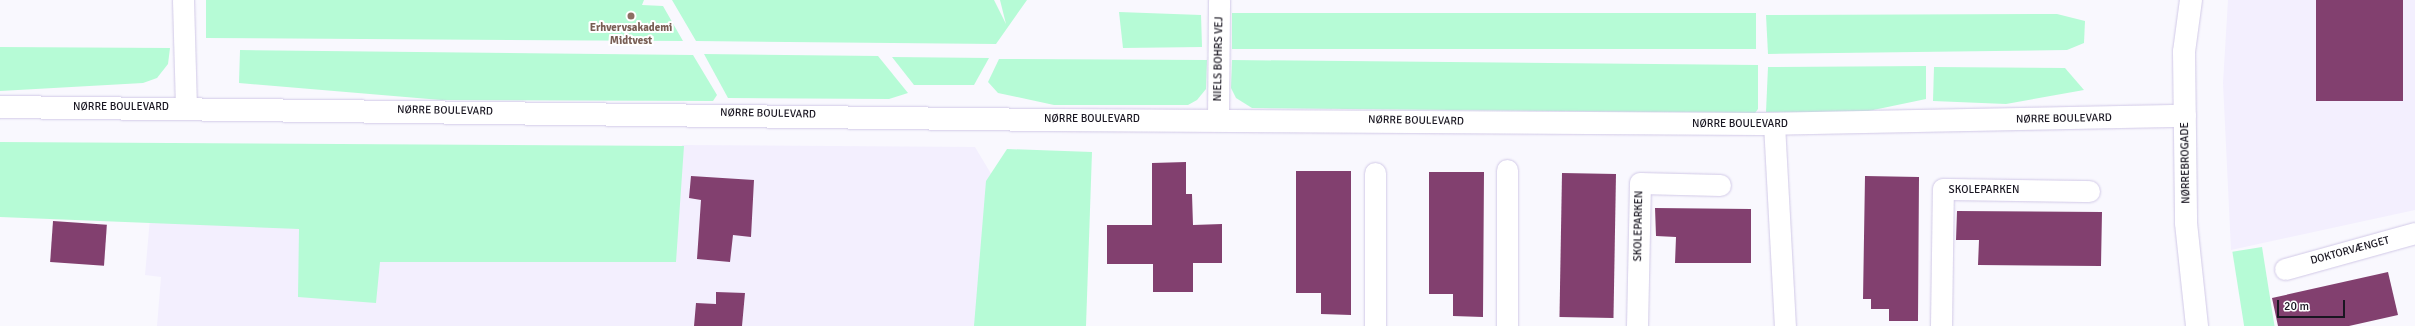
<!DOCTYPE html>
<html>
<head>
<meta charset="utf-8">
<style>
	body { margin:0 }
	#map { position:relative; width:2415px; height:326px; overflow:hidden; background:#f9f8fe; font-family:Signika,sans-serif }
	div>[style] { position:absolute }
	.built>* { inset:0; background:#f3effe }
	.green>* { inset:0; background:#b6fbd6; transform-origin:0 0 }
	.building>* { inset:0; background:#82406f; transform-origin:0 0 }
	.roads { filter:drop-shadow(0 0 1px #d1c9e7) drop-shadow(0 0 1px #d1c9e7) }
	.minor>* { height:21px; margin:-10.5px; padding:0 10.5px; transform-origin:10.5px; border-radius:10.5px; background:#fff }
	.tertiary>* { height:22px; margin:-11px; padding:0 11px; transform-origin:11px; border-radius:11px; background:#fff }
	.dots>* { width:11px; height:11px; translate:-50% -50%; box-sizing:border-box; border:2px solid #fff; border-radius:50% }
	span { translate:-50% -50%; white-space:nowrap; text-align:center; line-height:1.15; -webkit-text-stroke:4px #fff; paint-order:stroke }
	.education-label { font-size:11px; color:#785e54; font-weight:700 }
	.street-label { font-size:11px; color:#191621 }
	.scale { position:absolute; left:2277px; top:300px; width:68px; height:18px; box-sizing:border-box; border:2px solid #191621; border-top:0; padding-left:5px; font-size:12px; line-height:14px; white-space:nowrap; color:#191621; -webkit-text-stroke:3px #fff; paint-order:stroke }
</style>
</head>
<body>
<div id="map">
	<div class="built">
		<i style="clip-path:polygon(2228px 0,2415px 0,2415px 210px,2231px 250px,2223px 83px)"></i>
		<i style="clip-path:polygon(682px 145px,975px 147px,996px 182px,1034px 326px,157px 326px,161px 277px,145px 275px,151px 207px,678px 213px)"></i>
	</div>
	<div class="green">
		<i style="clip-path:polygon(206px 0,644px 0,642px 5px,663px 6px,683px 41px,206px 38px)"></i>
		<i style="clip-path:polygon(672px 0,994px 0,1006px 24px,1000px 0,1027px 0,996px 44px,696px 41px)"></i>
		<i style="clip-path:polygon(1119px 12px,1201px 15px,1202px 47px,1123px 48px)"></i>
		<i style="left:1232px;top:13px;width:524px;height:36px"></i>
		<i style="clip-path:polygon(2057px 14px,2085px 21px,2084px 43px,2067px 50px,1768px 54px,1766px 15px)"></i>
		<i style="clip-path:polygon(0 47px,170px 48px,168px 64px,157px 78px,143px 83px,0 91px)"></i>
		<i style="clip-path:polygon(240px 50px,693px 55px,717px 95px,713px 101px,441px 100px,239px 83px)"></i>
		<i style="clip-path:polygon(704px 54px,878px 56px,908px 93px,889px 99px,728px 98px)"></i>
		<i style="clip-path:polygon(892px 57px,989px 58px,974px 85px,914px 85px)"></i>
		<i style="clip-path:polygon(999px 59px,1207px 60px,1206px 89px,1197px 100px,1188px 105px,1054px 105px,998px 93px,988px 82px)"></i>
		<i style="clip-path:polygon(1232px 60px,1758px 65px,1758px 109px,1755px 113px,1252px 108px,1236px 98px,1231px 88px)"></i>
		<i style="clip-path:polygon(1926px 66px,1926px 99px,1854px 114px,1766px 112px,1768px 67px)"></i>
		<i style="clip-path:polygon(1934px 67px,2065px 68px,2084px 90px,2006px 104px,1933px 101px)"></i>
		<i style="clip-path:polygon(0 142px,684px 146px,676px 262px,380px 262px,376px 303px,298px 297px,299px 229px,0 217px)"></i>
		<i style="clip-path:polygon(1007px 149px,1092px 152px,1086px 326px,974px 326px,986px 181px)"></i>
		<i style="left:2262px;top:247px;width:80px;height:30px;rotate:81deg"></i>
	</div>
	<div class="building">
		<i style="left:2316px;top:0;width:87px;height:101px"></i>
		<i style="clip-path:polygon(1186px 162px,1186px 194px,1192px 194px,1193px 225px,1222px 224px,1222px 263px,1193px 263px,1193px 292px,1153px 292px,1153px 264px,1107px 264px,1107px 225px,1152px 225px,1152px 163px)"></i>
		<i style="clip-path:polygon(1296px 171px,1351px 171px,1351px 315px,1321px 314px,1321px 293px,1296px 293px)"></i>
		<i style="clip-path:polygon(1429px 172px,1484px 172px,1483px 317px,1453px 316px,1453px 294px,1429px 294px)"></i>
		<i style="left:1562px;top:173px;width:54px;height:144px;rotate:1deg"></i>
		<i style="clip-path:polygon(691px 176px,754px 180px,751px 237px,733px 235px,730px 262px,697px 259px,701px 200px,689px 198px)"></i>
		<i style="clip-path:polygon(1865px 176px,1919px 177px,1918px 321px,1889px 321px,1889px 309px,1871px 309px,1871px 299px,1863px 299px)"></i>
		<i style="clip-path:polygon(1655px 208px,1751px 209px,1751px 263px,1675px 263px,1676px 237px,1656px 236px)"></i>
		<i style="clip-path:polygon(1957px 211px,2102px 212px,2101px 266px,1978px 265px,1979px 240px,1956px 240px)"></i>
		<i style="left:53px;top:221px;width:54px;height:41px;rotate:4deg"></i>
		<i style="clip-path:polygon(2388px 272px,2398px 315px,2349px 326px,2278px 326px,2272px 298px)"></i>
		<i style="clip-path:polygon(716px 292px,745px 293px,742px 326px,694px 326px,696px 303px,716px 304px)"></i>
	</div>
	<div class="roads">
		<div class="minor">
			<i style="left:183px;top:0;width:108px;rotate:88.4deg"></i>
			<i style="left:1218px;top:119px;width:119px;rotate:-89.5deg"></i>
			<i style="left:1774px;top:124px;width:202px;rotate:86.9deg"></i>
			<i style="left:1507px;top:170px;width:156px;rotate:90deg"></i>
			<i style="left:1375px;top:173px;width:153px;rotate:90deg"></i>
			<i style="left:2285px;top:269px;width:135px;rotate:-15.5deg"></i>
			<i style="left:1637px;top:326px;width:143px;rotate:-88.8deg"></i>
			<i style="left:1640px;top:183px;width:80px;rotate:1.4deg"></i>
			<i style="left:1941px;top:326px;width:137px;rotate:-89.2deg"></i>
			<i style="left:1943px;top:189px;width:146px;rotate:0.8deg"></i>
		</div>
		<div class="tertiary">
			<i style="left:2191px;top:0;width:52px;rotate:97.7deg"></i>
			<i style="left:2184px;top:52px;width:171px;rotate:89.3deg"></i>
			<i style="left:2186px;top:223px;width:104px;rotate:83.9deg"></i>
			<i style="left:0;top:107px;width:1049px;rotate:0.71deg"></i>
			<i style="left:1049px;top:120px;width:712px;rotate:0.32deg"></i>
			<i style="left:1761px;top:124px;width:424px;rotate:-1.1deg"></i>
		</div>
	</div>
	<div class="dots">
		<i style="left:631px;top:16px;background:#8d6e63"></i>
	</div>
	<div class="education-label">
		<span style="left:631px;top:35px">Erhvervsakademi<br>Midtvest</span>
	</div>
	<div class="street-label">
		<span style="left:1219px;top:59px;rotate:-89deg">NIELS BOHRS VEJ</span>
		<span style="left:121px;top:107px">NØRRE BOULEVARD</span>
		<span style="left:445px;top:111px;rotate:1deg">NØRRE BOULEVARD</span>
		<span style="left:768px;top:114px;rotate:1deg">NØRRE BOULEVARD</span>
		<span style="left:1092px;top:119px">NØRRE BOULEVARD</span>
		<span style="left:2064px;top:119px;rotate:-1deg">NØRRE BOULEVARD</span>
		<span style="left:1416px;top:121px;rotate:1deg">NØRRE BOULEVARD</span>
		<span style="left:1740px;top:124px">NØRRE BOULEVARD</span>
		<span style="left:2186px;top:163px;rotate:-91deg">NØRREBROGADE</span>
		<span style="left:1984px;top:190px">SKOLEPARKEN</span>
		<span style="left:1639px;top:226px;rotate:-89deg">SKOLEPARKEN</span>
		<span style="left:2350px;top:251px;rotate:-15deg">DOKTORVÆNGET</span>
	</div>
	<div class="scale">20 m</div>
</div>
</body>
</html>
